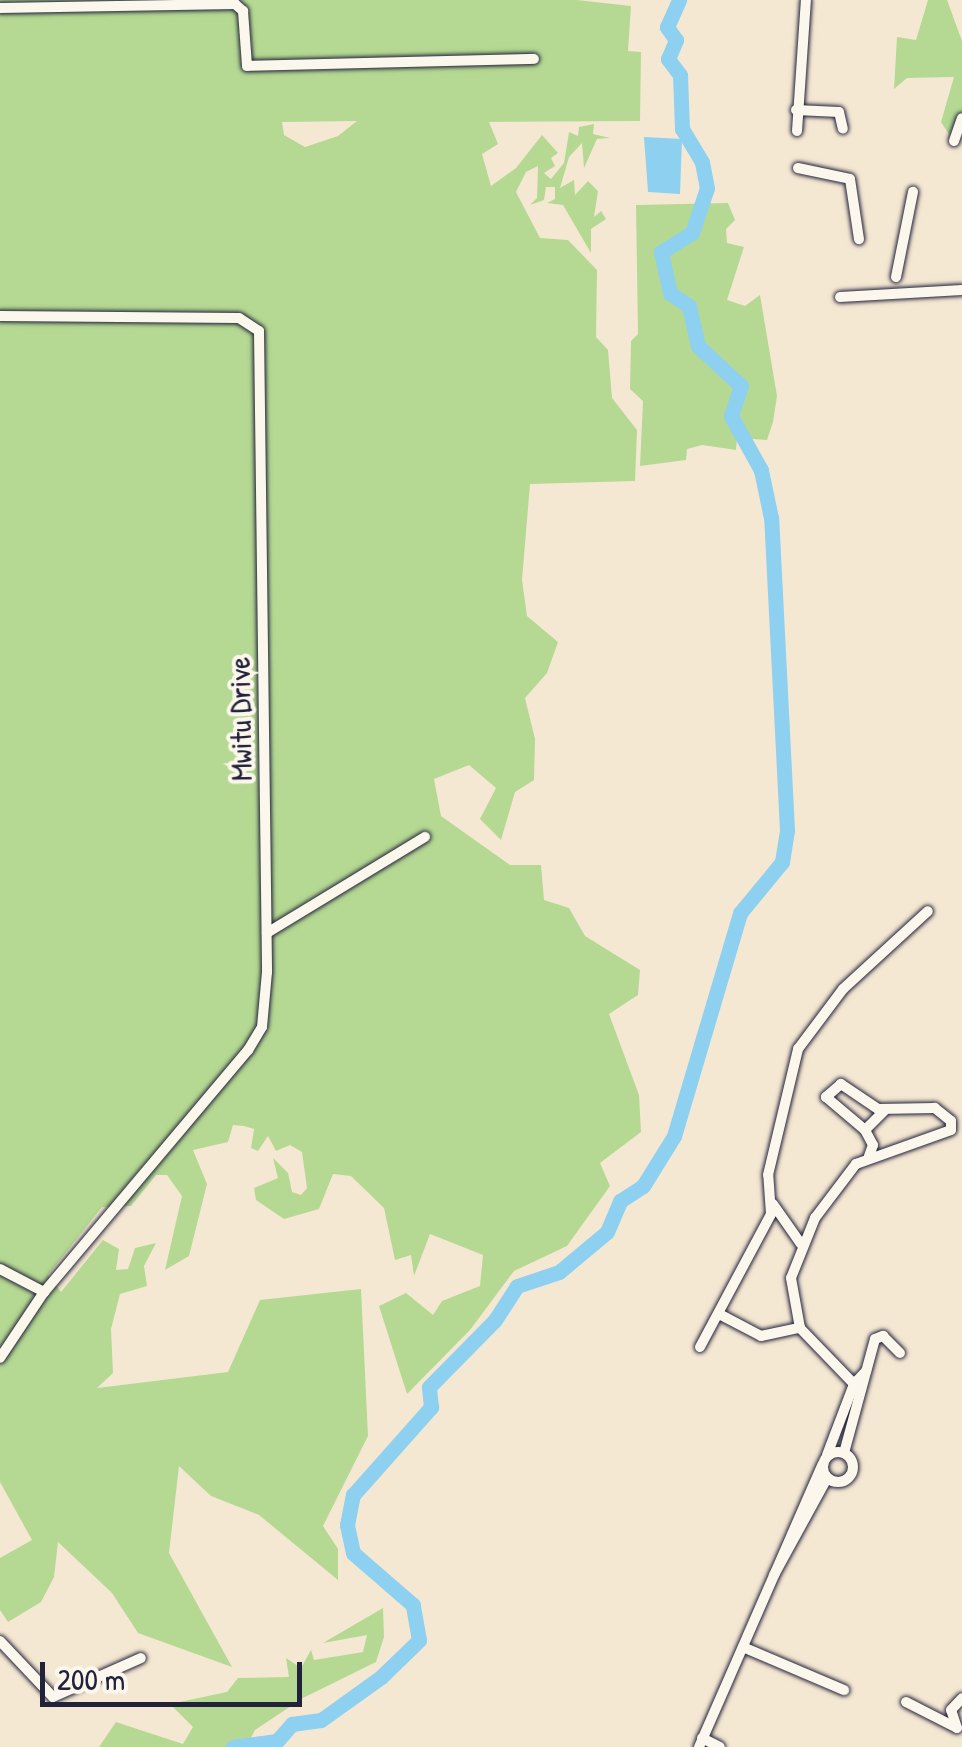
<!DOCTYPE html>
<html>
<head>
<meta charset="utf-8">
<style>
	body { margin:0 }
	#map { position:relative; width:962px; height:1747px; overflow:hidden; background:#f5e8d3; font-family:"Patrick Hand",sans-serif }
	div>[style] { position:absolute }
	.green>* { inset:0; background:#b5d993 }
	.water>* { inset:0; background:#8ed0f0 }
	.river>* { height:15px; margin:-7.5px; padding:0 7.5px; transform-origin:7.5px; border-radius:7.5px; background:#8ed0f0 }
	.roads { filter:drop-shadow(0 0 2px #22223b) drop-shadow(0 0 2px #22223b) }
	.street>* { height:10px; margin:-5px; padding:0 5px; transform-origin:5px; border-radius:5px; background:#fbf7ec }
	.street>.ring { margin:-5px; padding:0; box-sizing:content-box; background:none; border:10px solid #fbf7ec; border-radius:50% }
	span { translate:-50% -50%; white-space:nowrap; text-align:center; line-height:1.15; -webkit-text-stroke:8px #fbf7ec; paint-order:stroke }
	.street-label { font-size:30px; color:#22223b }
	.scale { position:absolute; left:40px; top:1662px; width:262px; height:45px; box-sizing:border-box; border:5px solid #22223b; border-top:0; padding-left:12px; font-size:30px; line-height:35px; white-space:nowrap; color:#22223b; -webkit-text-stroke:8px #fbf7ec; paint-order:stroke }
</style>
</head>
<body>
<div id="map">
	<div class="green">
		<i style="clip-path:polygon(evenodd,0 0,577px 0,631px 6px,628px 51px,641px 52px,640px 121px,489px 122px,498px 144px,482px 154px,491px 186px,516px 168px,542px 135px,558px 153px,551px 158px,555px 166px,544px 173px,551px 179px,564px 163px,569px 132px,578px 136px,579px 127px,594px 124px,593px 134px,610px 138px,597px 139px,584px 168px,582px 143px,569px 157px,560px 188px,574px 180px,575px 195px,588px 181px,598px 191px,594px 217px,601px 211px,606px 219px,591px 229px,591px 253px,563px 205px,547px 203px,555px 199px,555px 187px,546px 187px,544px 200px,530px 205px,537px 198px,538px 166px,526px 172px,516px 192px,540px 238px,568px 240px,597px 270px,596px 337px,608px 350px,612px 398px,637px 430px,635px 481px,530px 484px,522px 580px,527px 616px,558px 642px,547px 673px,525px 698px,535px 739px,534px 780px,515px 792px,501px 840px,480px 819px,496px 788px,469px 765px,434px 779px,441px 816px,510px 865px,541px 865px,544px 900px,569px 908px,585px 936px,640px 970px,638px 995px,609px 1014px,639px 1095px,641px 1132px,600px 1163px,610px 1186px,567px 1246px,514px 1271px,470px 1330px,407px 1394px,379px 1306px,406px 1293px,433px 1315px,442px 1301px,480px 1286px,483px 1255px,430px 1234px,414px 1276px,411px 1255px,395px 1260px,384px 1208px,351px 1176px,333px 1174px,319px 1209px,284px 1219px,256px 1200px,254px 1188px,278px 1178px,273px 1158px,288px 1173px,292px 1192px,301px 1195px,307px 1188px,302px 1152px,290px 1145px,276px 1151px,268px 1136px,258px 1151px,251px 1148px,254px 1129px,244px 1126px,233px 1125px,228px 1142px,193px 1150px,207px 1184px,189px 1256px,165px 1270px,182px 1196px,167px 1175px,156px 1175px,131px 1206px,102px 1207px,48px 1275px,61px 1292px,103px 1240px,119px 1249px,116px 1270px,128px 1269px,135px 1248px,156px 1243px,144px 1266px,147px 1286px,120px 1294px,111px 1329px,113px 1373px,97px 1388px,228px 1372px,260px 1300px,361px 1289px,368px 1436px,323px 1526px,338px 1549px,338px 1580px,259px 1515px,211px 1496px,179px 1466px,169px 1553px,232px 1667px,138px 1633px,112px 1593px,58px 1542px,54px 1577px,41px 1602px,8px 1622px,0 1610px,0 1558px,32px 1540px,0 1482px,0 0,357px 121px,338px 136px,305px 147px,284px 135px,282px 122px,357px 121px)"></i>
		<i style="clip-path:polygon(928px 0,947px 0,962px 41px,962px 134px,956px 145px,941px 122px,954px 77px,907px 78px,894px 89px,897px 37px,916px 40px)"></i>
		<i style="clip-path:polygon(728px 203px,735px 220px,726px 229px,727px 243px,744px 247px,727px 300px,745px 306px,760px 295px,777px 396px,773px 422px,767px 440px,737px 438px,736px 450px,702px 445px,687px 449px,686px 460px,640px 466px,643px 401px,630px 389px,631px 341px,638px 334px,636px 205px)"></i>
		<i style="clip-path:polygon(383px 1608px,384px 1637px,376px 1662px,303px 1698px,255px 1730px,246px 1747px,99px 1747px,116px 1722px,183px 1744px,193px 1727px,170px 1704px,227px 1692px,238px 1678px,289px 1677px,286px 1658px,301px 1668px,311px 1650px,314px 1660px,363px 1652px,367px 1635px,323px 1643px)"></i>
	</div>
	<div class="water">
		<i style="clip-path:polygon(644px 137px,682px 139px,680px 194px,648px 192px)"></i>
	</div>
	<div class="river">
		<i style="left:233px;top:1747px;width:44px;rotate:-7.8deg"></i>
		<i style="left:277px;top:1741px;width:23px;rotate:-49deg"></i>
		<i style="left:292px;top:1724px;width:29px;rotate:-8deg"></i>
		<i style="left:321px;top:1720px;width:74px;rotate:-35.6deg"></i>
		<i style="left:381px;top:1677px;width:53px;rotate:-44.2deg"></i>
		<i style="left:419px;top:1640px;width:36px;rotate:-100deg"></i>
		<i style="left:413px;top:1605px;width:79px;rotate:-139.1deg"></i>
		<i style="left:353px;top:1553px;width:29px;rotate:-102deg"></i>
		<i style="left:347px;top:1525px;width:31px;rotate:-79deg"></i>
		<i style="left:353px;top:1495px;width:118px;rotate:-48.4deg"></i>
		<i style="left:431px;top:1407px;width:20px;rotate:-96deg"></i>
		<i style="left:429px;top:1387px;width:94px;rotate:-45.4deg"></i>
		<i style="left:495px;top:1320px;width:40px;rotate:-57.1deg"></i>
		<i style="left:517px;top:1286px;width:44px;rotate:-18.4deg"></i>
		<i style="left:559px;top:1272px;width:62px;rotate:-39.8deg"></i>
		<i style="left:607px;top:1232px;width:34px;rotate:-67deg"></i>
		<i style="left:620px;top:1201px;width:27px;rotate:-33deg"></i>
		<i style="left:643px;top:1186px;width:59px;rotate:-58.2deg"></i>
		<i style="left:674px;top:1136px;width:233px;rotate:-73.5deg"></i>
		<i style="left:740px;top:913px;width:66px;rotate:-50.5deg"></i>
		<i style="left:782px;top:862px;width:32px;rotate:-81deg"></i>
		<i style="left:787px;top:830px;width:312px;rotate:-92.9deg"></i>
		<i style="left:771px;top:518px;width:49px;rotate:-101.8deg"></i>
		<i style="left:761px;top:470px;width:62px;rotate:-119.1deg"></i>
		<i style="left:731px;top:416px;width:32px;rotate:-72deg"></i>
		<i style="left:741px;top:386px;width:59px;rotate:-137.1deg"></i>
		<i style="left:698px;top:346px;width:41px;rotate:-102.7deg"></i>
		<i style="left:689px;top:306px;width:23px;rotate:-146deg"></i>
		<i style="left:670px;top:293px;width:42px;rotate:-102.4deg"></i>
		<i style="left:661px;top:252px;width:36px;rotate:-32deg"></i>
		<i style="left:692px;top:233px;width:47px;rotate:-71.6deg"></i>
		<i style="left:707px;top:188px;width:26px;rotate:-101deg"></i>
		<i style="left:702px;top:162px;width:39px;rotate:-121deg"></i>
		<i style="left:682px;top:129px;width:54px;rotate:-92.1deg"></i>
		<i style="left:680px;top:75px;width:20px;rotate:-127deg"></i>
		<i style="left:668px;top:59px;width:21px;rotate:-67deg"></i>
		<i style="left:676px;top:40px;width:16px;rotate:-125deg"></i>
		<i style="left:667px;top:27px;width:30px;rotate:-66deg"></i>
	</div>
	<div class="roads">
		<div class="street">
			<i style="left:0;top:8px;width:235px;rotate:-1deg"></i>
			<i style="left:235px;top:4px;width:11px;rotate:41deg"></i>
			<i style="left:243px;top:11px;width:55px;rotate:85.8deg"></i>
			<i style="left:247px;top:66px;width:287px;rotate:-1.4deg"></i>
			<i style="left:796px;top:110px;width:43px;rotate:2.7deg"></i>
			<i style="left:839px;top:112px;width:17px;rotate:77deg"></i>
			<i style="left:797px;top:131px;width:131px;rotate:-86.1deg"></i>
			<i style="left:954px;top:141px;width:24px;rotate:-71deg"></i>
			<i style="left:798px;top:168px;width:53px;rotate:11.9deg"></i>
			<i style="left:850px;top:179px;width:61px;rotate:81.5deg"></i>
			<i style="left:896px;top:277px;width:87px;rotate:-78.7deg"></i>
			<i style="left:840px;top:297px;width:122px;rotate:-3.3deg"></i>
			<i style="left:0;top:316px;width:239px;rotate:0.5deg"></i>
			<i style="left:239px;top:318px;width:24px;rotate:33deg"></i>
			<i style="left:259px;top:331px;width:641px;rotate:89.28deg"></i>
			<i style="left:267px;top:972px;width:55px;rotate:95.2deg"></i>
			<i style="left:262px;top:1027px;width:27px;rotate:121deg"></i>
			<i style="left:248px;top:1050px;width:317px;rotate:130.1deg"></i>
			<i style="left:44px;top:1292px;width:79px;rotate:123.7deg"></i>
			<i style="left:267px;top:933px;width:185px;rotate:-31.3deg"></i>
			<i style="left:865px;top:1130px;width:17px;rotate:62deg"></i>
			<i style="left:873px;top:1145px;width:12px;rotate:110deg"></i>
			<i style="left:773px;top:1204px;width:49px;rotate:55deg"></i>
			<i style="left:0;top:1269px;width:50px;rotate:27.6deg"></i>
			<i style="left:721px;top:1315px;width:45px;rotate:27.7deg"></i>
			<i style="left:761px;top:1336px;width:40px;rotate:-12deg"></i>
			<i style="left:700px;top:1347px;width:151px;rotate:-61.9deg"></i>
			<i style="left:771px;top:1214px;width:39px;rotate:-94deg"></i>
			<i style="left:768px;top:1175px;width:130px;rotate:-76.6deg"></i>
			<i style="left:798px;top:1049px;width:75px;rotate:-53.1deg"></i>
			<i style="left:843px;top:989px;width:115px;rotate:-42.5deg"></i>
			<i style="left:854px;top:1384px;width:78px;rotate:-134deg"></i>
			<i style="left:800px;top:1328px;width:51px;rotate:-100.2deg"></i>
			<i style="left:791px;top:1278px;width:65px;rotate:-68.2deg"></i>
			<i style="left:815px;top:1218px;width:68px;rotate:-52.8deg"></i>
			<i style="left:856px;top:1164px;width:101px;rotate:-19.7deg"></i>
			<i style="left:951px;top:1130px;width:9px;rotate:-90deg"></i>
			<i style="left:951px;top:1121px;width:21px;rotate:-141deg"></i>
			<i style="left:935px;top:1108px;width:57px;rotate:179deg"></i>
			<i style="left:878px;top:1109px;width:45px;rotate:-146deg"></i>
			<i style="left:841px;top:1084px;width:20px;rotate:139deg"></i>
			<i style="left:826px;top:1097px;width:51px;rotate:40.2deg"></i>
			<i style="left:865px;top:1130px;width:28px;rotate:-45deg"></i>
			<i class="ring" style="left:823px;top:1452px;width:20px;height:20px"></i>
			<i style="left:844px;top:1453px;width:118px;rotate:-74.8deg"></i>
			<i style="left:875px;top:1339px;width:9px;rotate:-21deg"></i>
			<i style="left:883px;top:1336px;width:24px;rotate:45deg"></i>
			<i style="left:827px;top:1455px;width:76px;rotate:-69.2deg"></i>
			<i style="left:854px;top:1384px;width:18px;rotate:-47deg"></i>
			<i style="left:774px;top:1575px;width:111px;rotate:-61.3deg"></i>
			<i style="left:0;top:1641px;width:77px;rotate:46.6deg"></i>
			<i style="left:53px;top:1697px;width:96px;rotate:-23.9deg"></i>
			<i style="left:743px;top:1647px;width:110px;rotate:23.1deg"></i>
			<i style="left:906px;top:1702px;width:57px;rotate:27deg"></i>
			<i style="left:957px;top:1728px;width:19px;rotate:-108deg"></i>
			<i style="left:951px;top:1710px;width:16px;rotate:-47deg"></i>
			<i style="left:702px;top:1738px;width:20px;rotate:27deg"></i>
			<i style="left:699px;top:1747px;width:308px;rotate:-66.4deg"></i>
		</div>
	</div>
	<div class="street-label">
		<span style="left:240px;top:719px;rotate:-91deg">Mwitu Drive</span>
	</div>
	<div class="scale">200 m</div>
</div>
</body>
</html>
